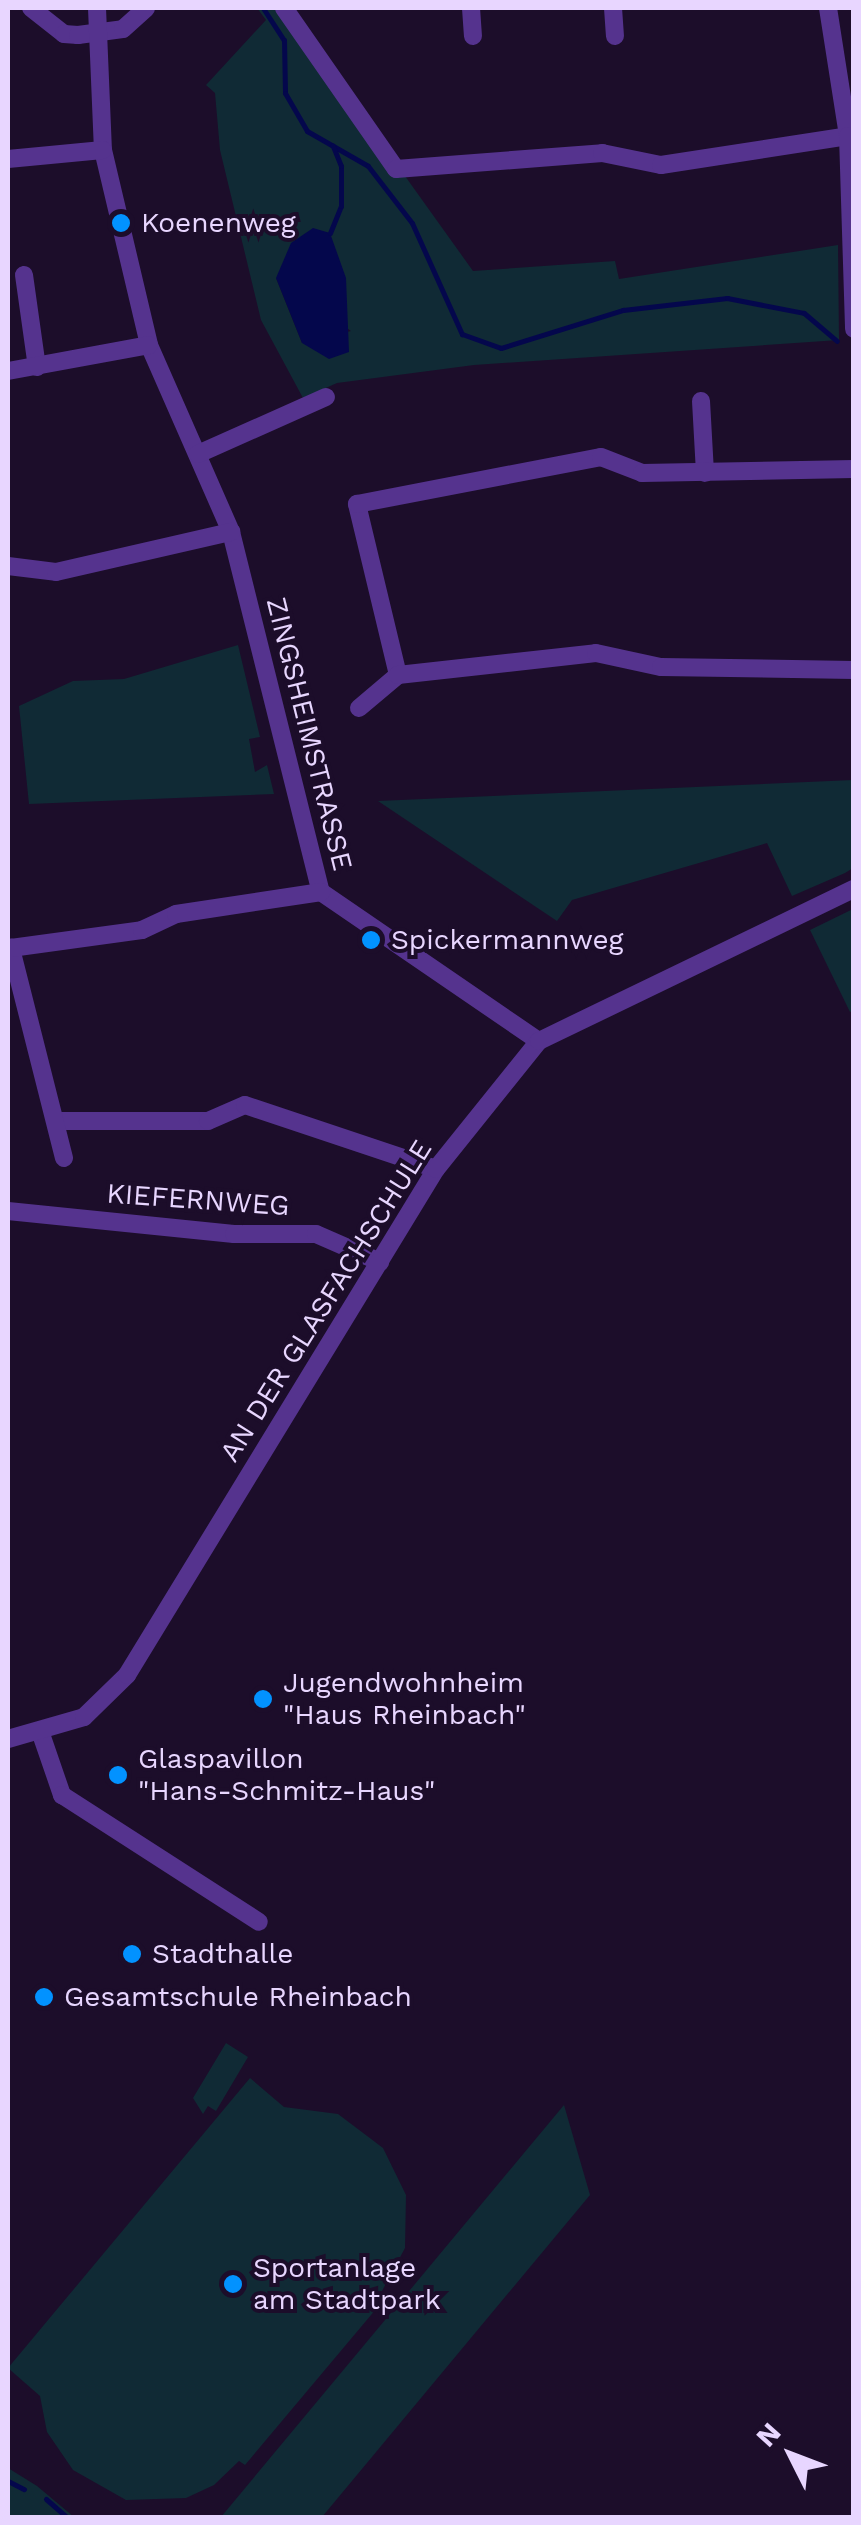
<!DOCTYPE html>
<html>
<head>
<meta charset="utf-8">
<style>
	body { margin:0 }
	#map { position:relative; width:861px; height:2525px; overflow:hidden; background:#1c0d2a; font-family:"Work Sans",sans-serif }
	div>[style] { position:absolute }
	.green>* { inset:0; background:#102a35 }
	.water>* { inset:0; background:#04074c }
	.stream>* { height:5px; margin:-2.5px; padding:0 2.5px; transform-origin:2.5px; border-radius:2.5px; background:#04074c }
	.street>* { height:18px; margin:-9px; padding:0 9px; transform-origin:9px; border-radius:9px; background:#55338e }
	.dots>* { width:28px; height:28px; translate:-50% -50%; box-sizing:border-box; border:5px solid #1c0d2a; border-radius:50% }
	span { translate:-50% -50%; white-space:nowrap; text-align:center; line-height:1.15; -webkit-text-stroke:8px #1c0d2a; paint-order:stroke }
	.poi-label { font-size:28px; color:#e8d6ff }
	.left { translate:0 -50%; text-align:left }
	.street-label { font-size:28px; color:#e8d6ff }
	.frame { position:absolute; inset:0; border:10px solid #e8d6ff; pointer-events:none }
	.north { position:absolute; left:741px; top:2405px; width:100px; height:100px; -webkit-text-stroke:8px #1c0d2a; paint-order:stroke; rotate:312deg; font-size:28px; font-weight:700; line-height:40px; text-align:center; color:#e8d6ff }
	.north::after { content:''; display:block; margin:auto; width:35px; height:45px; background:#e8d6ff; clip-path:polygon(50% 0,100% 100%,50% 72%,0 100%) }
</style>
</head>
<body>
<div id="map">
	<div class="green">
		<i style="clip-path:polygon(evenodd,257px 8px,274px 8px,393px 177px,405px 176px,473px 271px,615px 261px,619px 279px,838px 245px,839px 340px,474px 365px,337px 383px,303px 398px,261px 320px,220px 150px,215px 93px,206px 85px,266px 20px,257px 8px,276px 278px,351px 331px,302px 343px,276px 278px)"></i>
		<i style="clip-path:polygon(238px 645px,260px 737px,249px 739px,255px 772px,267px 765px,274px 794px,29px 804px,19px 706px,73px 681px,124px 679px)"></i>
		<i style="clip-path:polygon(853px 780px,853px 868px,845px 873px,792px 896px,767px 843px,572px 900px,557px 921px,378px 801px)"></i>
		<i style="clip-path:polygon(853px 909px,854px 1010px,850px 1012px,810px 930px)"></i>
		<i style="clip-path:polygon(226px 2043px,248px 2057px,216px 2111px,208px 2106px,203px 2114px,193px 2098px)"></i>
		<i style="clip-path:polygon(250px 2078px,284px 2107px,338px 2114px,383px 2148px,406px 2195px,405px 2248px,382px 2291px,387px 2296px,245px 2465px,239px 2461px,214px 2485px,186px 2498px,126px 2500px,73px 2470px,47px 2432px,40px 2396px,8px 2368px)"></i>
		<i style="clip-path:polygon(564px 2105px,590px 2195px,322px 2517px,221px 2517px)"></i>
		<i style="clip-path:polygon(8px 2468px,37px 2486px,74px 2517px,8px 2517px)"></i>
	</div>
	<div class="water">
		<i style="clip-path:polygon(313px 228px,330px 233px,346px 278px,349px 352px,329px 359px,302px 343px,276px 278px,291px 243px)"></i>
	</div>
	<div class="stream">
		<i style="left:263px;top:8px;width:38px;rotate:57deg"></i>
		<i style="left:284px;top:40px;width:53px;rotate:88.9deg"></i>
		<i style="left:285px;top:93px;width:44px;rotate:59.9deg"></i>
		<i style="left:307px;top:131px;width:70px;rotate:29.8deg"></i>
		<i style="left:368px;top:166px;width:72px;rotate:52.3deg"></i>
		<i style="left:412px;top:223px;width:122px;rotate:65.8deg"></i>
		<i style="left:462px;top:334px;width:41px;rotate:19.7deg"></i>
		<i style="left:501px;top:348px;width:128px;rotate:-17.3deg"></i>
		<i style="left:623px;top:310px;width:105px;rotate:-6.6deg"></i>
		<i style="left:727px;top:298px;width:78px;rotate:11deg"></i>
		<i style="left:804px;top:313px;width:43px;rotate:40.3deg"></i>
		<i style="left:330px;top:233px;width:29px;rotate:-68deg"></i>
		<i style="left:341px;top:206px;width:40px;rotate:-90deg"></i>
		<i style="left:341px;top:166px;width:22px;rotate:-112deg"></i>
		<i style="left:8px;top:2481px;width:18px;rotate:27deg"></i>
		<i style="left:46px;top:2499px;width:29px;rotate:41deg"></i>
	</div>
	<div class="street">
		<i style="left:31px;top:8px;width:42px;rotate:38.2deg"></i>
		<i style="left:64px;top:34px;width:14px;rotate:4deg"></i>
		<i style="left:78px;top:35px;width:45px;rotate:-7.6deg"></i>
		<i style="left:123px;top:29px;width:31px;rotate:-42deg"></i>
		<i style="left:97px;top:8px;width:142px;rotate:87.6deg"></i>
		<i style="left:103px;top:150px;width:200px;rotate:76.7deg"></i>
		<i style="left:149px;top:345px;width:204px;rotate:66.3deg"></i>
		<i style="left:231px;top:532px;width:371px;rotate:76deg"></i>
		<i style="left:321px;top:892px;width:264px;rotate:34.4deg"></i>
		<i style="left:284px;top:8px;width:196px;rotate:55.2deg"></i>
		<i style="left:396px;top:169px;width:207px;rotate:-4.4deg"></i>
		<i style="left:602px;top:153px;width:60px;rotate:11.5deg"></i>
		<i style="left:661px;top:165px;width:189px;rotate:-8.8deg"></i>
		<i style="left:471px;top:8px;width:28px;rotate:86deg"></i>
		<i style="left:613px;top:8px;width:28px;rotate:86deg"></i>
		<i style="left:828px;top:8px;width:130px;rotate:81.1deg"></i>
		<i style="left:848px;top:136px;width:193px;rotate:88.2deg"></i>
		<i style="left:8px;top:159px;width:95px;rotate:-5.4deg"></i>
		<i style="left:24px;top:275px;width:93px;rotate:82deg"></i>
		<i style="left:8px;top:371px;width:143px;rotate:-10.4deg"></i>
		<i style="left:701px;top:401px;width:72px;rotate:86.8deg"></i>
		<i style="left:198px;top:454px;width:140px;rotate:-24deg"></i>
		<i style="left:8px;top:566px;width:48px;rotate:7.1deg"></i>
		<i style="left:56px;top:572px;width:180px;rotate:-12.9deg"></i>
		<i style="left:398px;top:675px;width:176px;rotate:-103.5deg"></i>
		<i style="left:357px;top:504px;width:248px;rotate:-10.9deg"></i>
		<i style="left:601px;top:457px;width:44px;rotate:21.3deg"></i>
		<i style="left:642px;top:473px;width:212px;rotate:-1.1deg"></i>
		<i style="left:359px;top:708px;width:51px;rotate:-40.2deg"></i>
		<i style="left:398px;top:675px;width:199px;rotate:-6.3deg"></i>
		<i style="left:596px;top:653px;width:66px;rotate:12.2deg"></i>
		<i style="left:661px;top:667px;width:193px;rotate:0.9deg"></i>
		<i style="left:57px;top:1121px;width:151px"></i>
		<i style="left:208px;top:1121px;width:40px;rotate:-23.4deg"></i>
		<i style="left:245px;top:1105px;width:201px;rotate:18.5deg"></i>
		<i style="left:64px;top:1158px;width:217px;rotate:-104.2deg"></i>
		<i style="left:11px;top:948px;width:132px;rotate:-7.8deg"></i>
		<i style="left:142px;top:930px;width:38px;rotate:-25deg"></i>
		<i style="left:176px;top:914px;width:147px;rotate:-8.6deg"></i>
		<i style="left:8px;top:1211px;width:227px;rotate:5.8deg"></i>
		<i style="left:234px;top:1234px;width:82px"></i>
		<i style="left:316px;top:1234px;width:70px;rotate:23.6deg"></i>
		<i style="left:41px;top:1734px;width:65px;rotate:71deg"></i>
		<i style="left:62px;top:1795px;width:234px;rotate:32.8deg"></i>
		<i style="left:8px;top:1739px;width:79px;rotate:-16.1deg"></i>
		<i style="left:84px;top:1717px;width:60px;rotate:-44.3deg"></i>
		<i style="left:127px;top:1675px;width:593px;rotate:-58.59deg"></i>
		<i style="left:436px;top:1169px;width:164px;rotate:-51.2deg"></i>
		<i style="left:539px;top:1041px;width:350px;rotate:-25.8deg"></i>
	</div>
	<div class="dots">
		<i style="left:121px;top:223px;background:#0292ff"></i>
		<i style="left:371px;top:940px;background:#0292ff"></i>
		<i style="left:263px;top:1699px;background:#0292ff"></i>
		<i style="left:118px;top:1775px;background:#0292ff"></i>
		<i style="left:132px;top:1954px;background:#0292ff"></i>
		<i style="left:44px;top:1997px;background:#0292ff"></i>
		<i style="left:233px;top:2284px;background:#0292ff"></i>
	</div>
	<div class="poi-label">
		<span class="left" style="left:141px;top:223px">Koenenweg</span>
		<span class="left" style="left:391px;top:940px">Spickermannweg</span>
		<span class="left" style="left:283px;top:1699px">Jugendwohnheim<br>"Haus Rheinbach"</span>
		<span class="left" style="left:138px;top:1775px">Glaspavillon<br>"Hans-Schmitz-Haus"</span>
		<span class="left" style="left:152px;top:1954px">Stadthalle</span>
		<span class="left" style="left:64px;top:1997px">Gesamtschule Rheinbach</span>
		<span class="left" style="left:253px;top:2284px">Sportanlage<br>am Stadtpark</span>
	</div>
	<div class="street-label">
		<span style="left:309px;top:734px;rotate:76deg">ZINGSHEIMSTRASSE</span>
		<span style="left:198px;top:1200px;rotate:4deg">KIEFERNWEG</span>
		<span style="left:326px;top:1301px;rotate:-58deg">AN DER GLASFACHSCHULE</span>
	</div>
	<div class="frame"></div>
	<div class="north">N</div>
</div>
</body>
</html>
